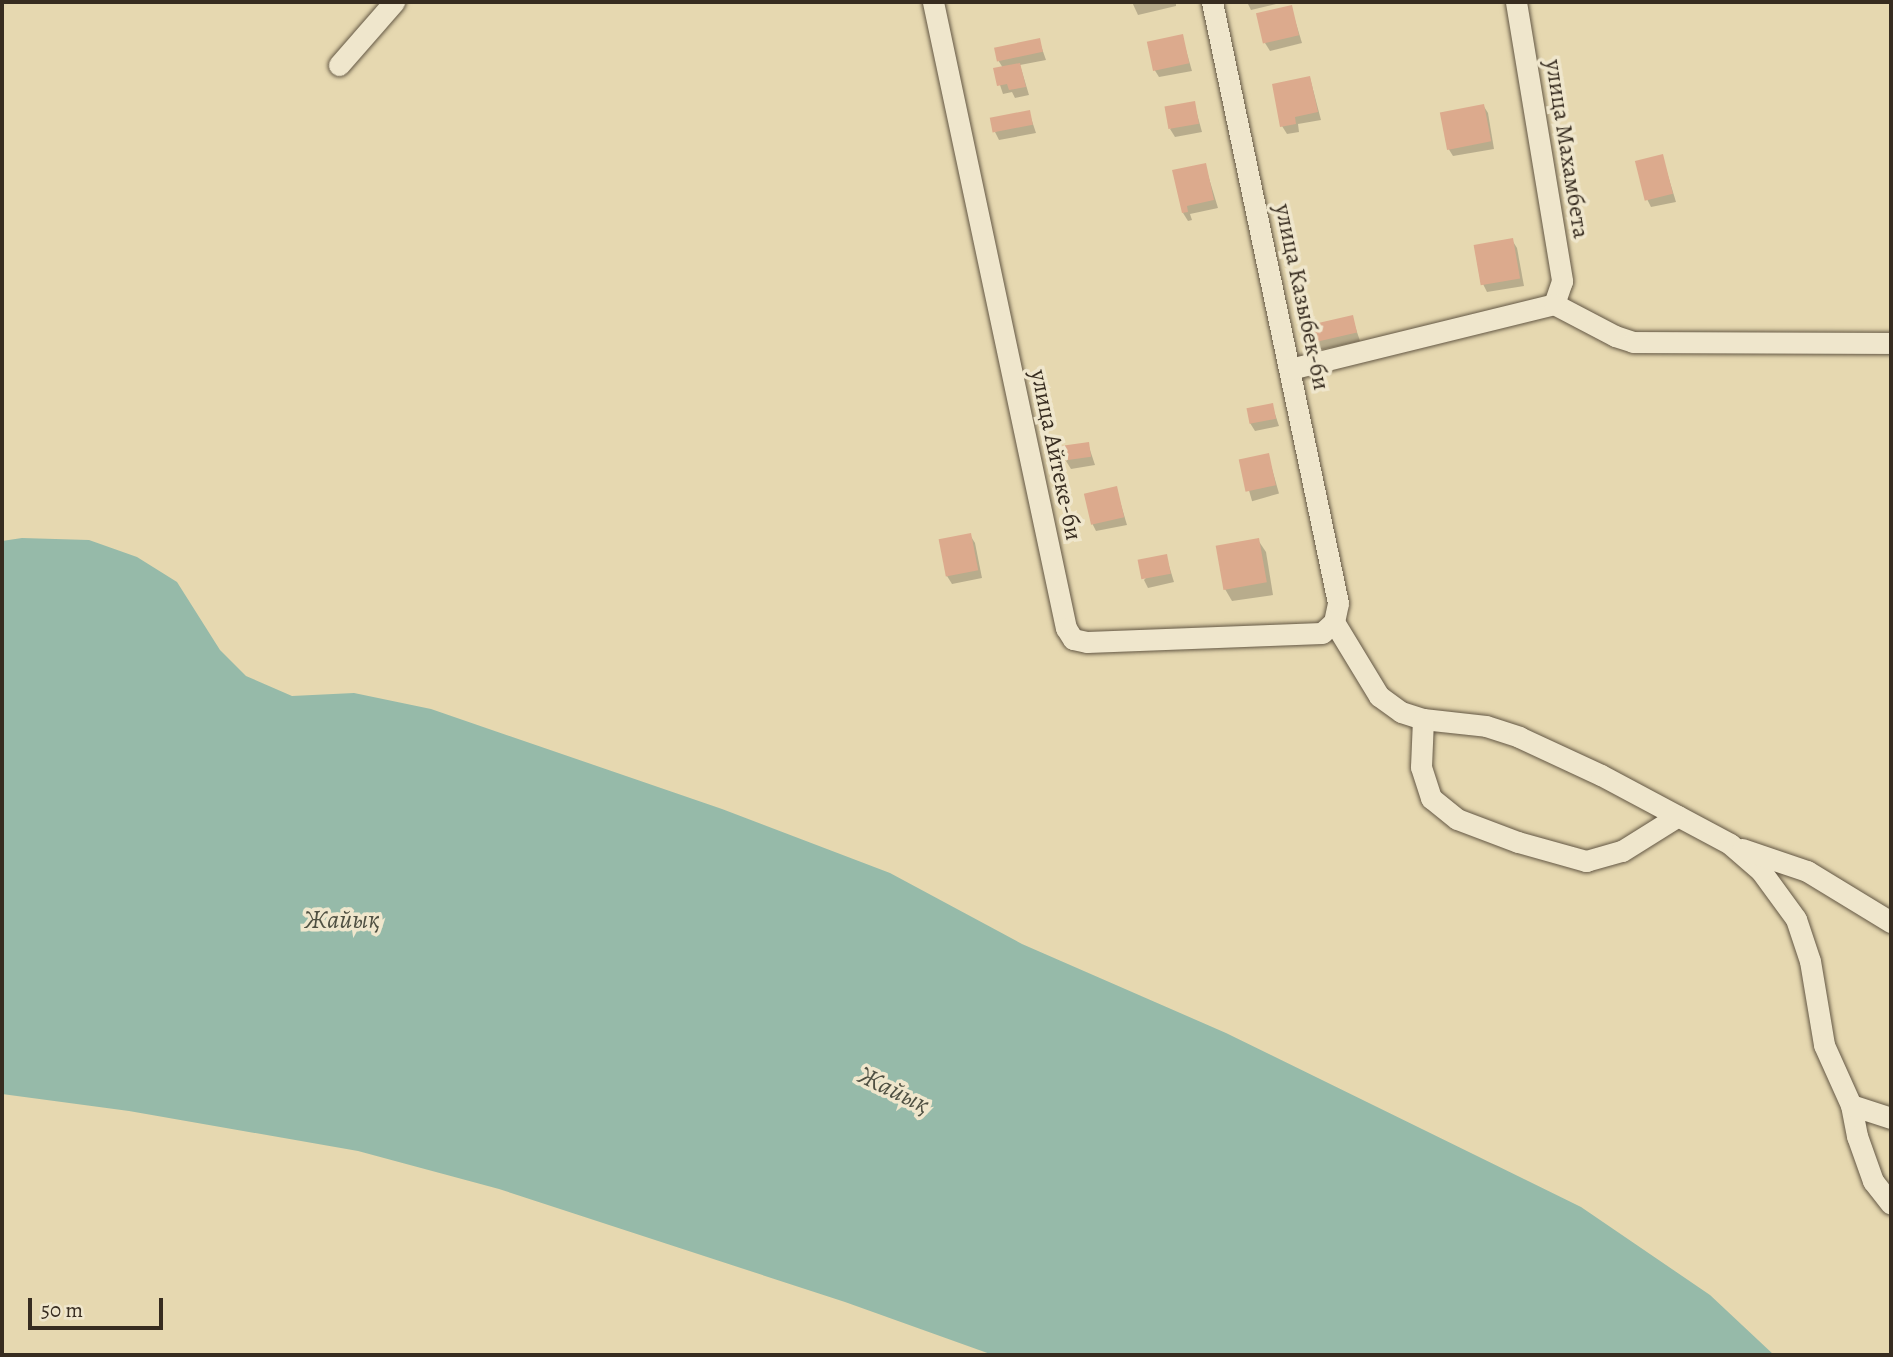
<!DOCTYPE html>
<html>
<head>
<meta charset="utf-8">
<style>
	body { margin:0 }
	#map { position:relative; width:1893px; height:1357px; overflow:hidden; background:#e6d8b0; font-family:Alegreya,serif }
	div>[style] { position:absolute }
	.water>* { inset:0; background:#96baa9 }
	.shadow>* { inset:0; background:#0003; transform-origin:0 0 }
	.building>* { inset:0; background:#dcaa8d; transform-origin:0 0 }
	.roads { filter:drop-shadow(0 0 2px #635744) drop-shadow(0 0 2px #635744) }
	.minor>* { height:21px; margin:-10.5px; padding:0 10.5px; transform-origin:10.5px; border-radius:10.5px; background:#efe6cc }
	span { translate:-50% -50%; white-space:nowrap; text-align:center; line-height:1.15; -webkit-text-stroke:7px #efe6cc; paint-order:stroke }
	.street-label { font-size:24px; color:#372c20 }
	.water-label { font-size:26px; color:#4f5042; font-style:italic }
	.frame { position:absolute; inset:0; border:4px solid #372c20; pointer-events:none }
	.scale { position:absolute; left:28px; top:1298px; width:135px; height:32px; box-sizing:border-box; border:4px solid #372c20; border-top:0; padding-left:9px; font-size:21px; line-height:24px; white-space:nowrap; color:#372c20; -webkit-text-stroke:5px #efe6cc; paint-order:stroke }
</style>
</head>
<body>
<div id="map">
	<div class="water">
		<i style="clip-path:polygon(22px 538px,89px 540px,137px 557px,177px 582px,220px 650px,246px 676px,292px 696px,354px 693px,431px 709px,722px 809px,890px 873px,1022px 944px,1226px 1033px,1581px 1207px,1710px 1295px,1774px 1355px,993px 1355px,845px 1302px,499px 1189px,358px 1151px,129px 1111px,2px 1094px,2px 541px)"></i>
	</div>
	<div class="shadow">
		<i style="clip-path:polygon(1132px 2px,1176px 2px,1176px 6px,1138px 15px)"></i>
		<i style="clip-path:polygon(1247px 2px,1284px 2px,1251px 10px)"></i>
		<i style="clip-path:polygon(1291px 7px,1302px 43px,1270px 51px,1265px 43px)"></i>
		<i style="clip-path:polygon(1182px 36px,1192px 71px,1159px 77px,1154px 69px)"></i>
		<i style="clip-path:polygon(1039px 40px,1046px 60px,1020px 65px,1029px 95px,1015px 98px,1012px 92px,1003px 94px,995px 70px,1003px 68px,998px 60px)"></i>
		<i style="clip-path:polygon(1310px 78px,1321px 120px,1298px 124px,1299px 132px,1287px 134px,1282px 126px)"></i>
		<i style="clip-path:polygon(1194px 103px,1202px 132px,1175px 137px,1170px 129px)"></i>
		<i style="clip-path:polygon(1483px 105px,1488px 113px,1494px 149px,1453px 156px,1448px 148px)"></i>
		<i style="clip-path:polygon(1029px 112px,1036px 133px,999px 140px,995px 132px)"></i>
		<i style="clip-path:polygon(1662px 156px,1676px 202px,1651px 207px,1647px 199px)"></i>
		<i style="clip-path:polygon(1205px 165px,1218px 208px,1190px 214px,1192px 220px,1188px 221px,1183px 213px)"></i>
		<i style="clip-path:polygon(1512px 240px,1517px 248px,1524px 286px,1487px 292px,1483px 284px,1476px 246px)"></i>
		<i style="clip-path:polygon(1352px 317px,1360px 341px,1315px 351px,1307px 326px)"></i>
		<i style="clip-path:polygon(1272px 405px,1279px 426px,1255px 431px,1250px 423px)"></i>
		<i style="clip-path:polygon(1088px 444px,1095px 465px,1071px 469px,1066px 461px)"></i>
		<i style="left:1268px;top:455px;width:40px;height:28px;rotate:74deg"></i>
		<i style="clip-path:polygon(1116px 488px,1127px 525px,1096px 531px,1092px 523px)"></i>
		<i style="clip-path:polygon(970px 535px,975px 543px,982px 578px,952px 584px,947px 576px)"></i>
		<i style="clip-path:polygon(1258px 540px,1266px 552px,1273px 595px,1232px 601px,1225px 589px)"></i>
		<i style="clip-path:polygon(1166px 556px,1174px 582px,1148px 588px,1144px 580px)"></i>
	</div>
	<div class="building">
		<i style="left:1292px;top:5px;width:31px;height:37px;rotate:77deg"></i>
		<i style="left:1183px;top:34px;width:30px;height:37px;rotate:78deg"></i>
		<i style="left:1040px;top:38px;width:14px;height:47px;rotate:78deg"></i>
		<i style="clip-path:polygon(1020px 63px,1026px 87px,1009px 90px,1007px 84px,997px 86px,993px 68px)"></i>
		<i style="clip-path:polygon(1310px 76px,1318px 112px,1295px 117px,1296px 124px,1280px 127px,1272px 84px)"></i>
		<i style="left:1195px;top:101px;width:23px;height:31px;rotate:80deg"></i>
		<i style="left:1484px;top:104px;width:38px;height:45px;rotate:79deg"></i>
		<i style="left:1030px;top:110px;width:15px;height:41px;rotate:79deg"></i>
		<i style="left:1663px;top:154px;width:41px;height:29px;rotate:76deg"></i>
		<i style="clip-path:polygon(1206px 163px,1214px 200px,1187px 206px,1188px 212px,1182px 213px,1172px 170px)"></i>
		<i style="left:1513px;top:238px;width:41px;height:40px;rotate:80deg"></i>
		<i style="left:1353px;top:315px;width:18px;height:49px;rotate:77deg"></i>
		<i style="left:1273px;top:403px;width:16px;height:27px;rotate:79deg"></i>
		<i style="left:1089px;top:442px;width:15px;height:27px;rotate:82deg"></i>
		<i style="left:1269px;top:453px;width:33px;height:31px;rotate:78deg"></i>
		<i style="left:1117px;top:486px;width:32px;height:34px;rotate:77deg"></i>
		<i style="left:971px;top:533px;width:38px;height:33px;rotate:79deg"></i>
		<i style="left:1259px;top:538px;width:45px;height:44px;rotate:80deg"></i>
		<i style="left:1167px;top:554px;width:20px;height:30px;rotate:79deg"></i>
	</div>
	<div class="roads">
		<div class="minor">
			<i style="left:933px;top:2px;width:640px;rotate:78.01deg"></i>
			<i style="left:1066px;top:628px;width:13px;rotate:58deg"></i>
			<i style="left:1073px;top:639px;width:14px;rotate:12deg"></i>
			<i style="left:1087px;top:642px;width:235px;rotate:-2.2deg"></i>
			<i style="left:1322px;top:633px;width:16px;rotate:-43deg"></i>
			<i style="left:1334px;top:622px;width:19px;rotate:-78deg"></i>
			<i style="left:1338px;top:603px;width:614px;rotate:-101.84deg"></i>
			<i style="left:1516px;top:2px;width:283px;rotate:80.6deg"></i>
			<i style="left:1562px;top:281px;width:24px;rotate:109deg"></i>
			<i style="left:339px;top:65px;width:84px;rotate:-48.9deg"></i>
			<i style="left:1290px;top:369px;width:272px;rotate:-13.8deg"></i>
			<i style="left:1554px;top:304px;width:69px;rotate:27.7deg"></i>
			<i style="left:1615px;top:336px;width:19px;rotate:18deg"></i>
			<i style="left:1633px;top:342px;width:258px;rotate:0.2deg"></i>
			<i style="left:1334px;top:622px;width:87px;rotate:58.7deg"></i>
			<i style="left:1379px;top:696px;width:27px;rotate:36deg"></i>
			<i style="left:1401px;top:712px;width:23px;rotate:18deg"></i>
			<i style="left:1423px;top:719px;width:63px;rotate:6.3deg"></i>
			<i style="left:1486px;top:726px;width:35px;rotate:18deg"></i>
			<i style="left:1519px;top:737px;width:90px;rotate:24.9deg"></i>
			<i style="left:1601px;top:775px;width:146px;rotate:28.1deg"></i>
			<i style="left:1730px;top:844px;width:41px;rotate:41.1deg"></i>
			<i style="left:1761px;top:871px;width:59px;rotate:53.9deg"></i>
			<i style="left:1796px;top:919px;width:44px;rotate:71.6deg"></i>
			<i style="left:1810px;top:961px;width:85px;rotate:80.5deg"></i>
			<i style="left:1824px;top:1045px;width:66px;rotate:65.8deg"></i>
			<i style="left:1851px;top:1105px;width:32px;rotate:79deg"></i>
			<i style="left:1857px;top:1136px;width:48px;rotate:70.4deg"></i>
			<i style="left:1873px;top:1181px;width:29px;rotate:52deg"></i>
			<i style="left:1423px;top:719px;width:48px;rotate:92.4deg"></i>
			<i style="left:1421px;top:767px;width:33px;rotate:72deg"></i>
			<i style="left:1431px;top:798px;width:33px;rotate:39deg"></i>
			<i style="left:1457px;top:819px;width:65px;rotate:20.7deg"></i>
			<i style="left:1518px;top:842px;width:71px;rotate:15.6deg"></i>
			<i style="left:1586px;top:861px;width:37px;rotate:-16deg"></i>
			<i style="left:1622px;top:851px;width:66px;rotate:-32deg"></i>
			<i style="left:1742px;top:849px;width:69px;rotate:18.7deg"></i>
			<i style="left:1807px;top:871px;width:98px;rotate:31.3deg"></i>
			<i style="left:1851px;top:1105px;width:42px;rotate:18deg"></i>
		</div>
	</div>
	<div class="street-label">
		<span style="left:1567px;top:149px;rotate:81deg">улица Махамбета</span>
		<span style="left:1302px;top:297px;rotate:78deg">улица Казыбек-би</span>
		<span style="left:1056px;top:455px;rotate:78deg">улица Айтеке-би</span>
	</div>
	<div class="water-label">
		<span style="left:342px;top:920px">Жайық</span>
		<span style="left:894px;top:1090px;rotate:26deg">Жайық</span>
	</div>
	<div class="frame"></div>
	<div class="scale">50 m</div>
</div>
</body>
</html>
